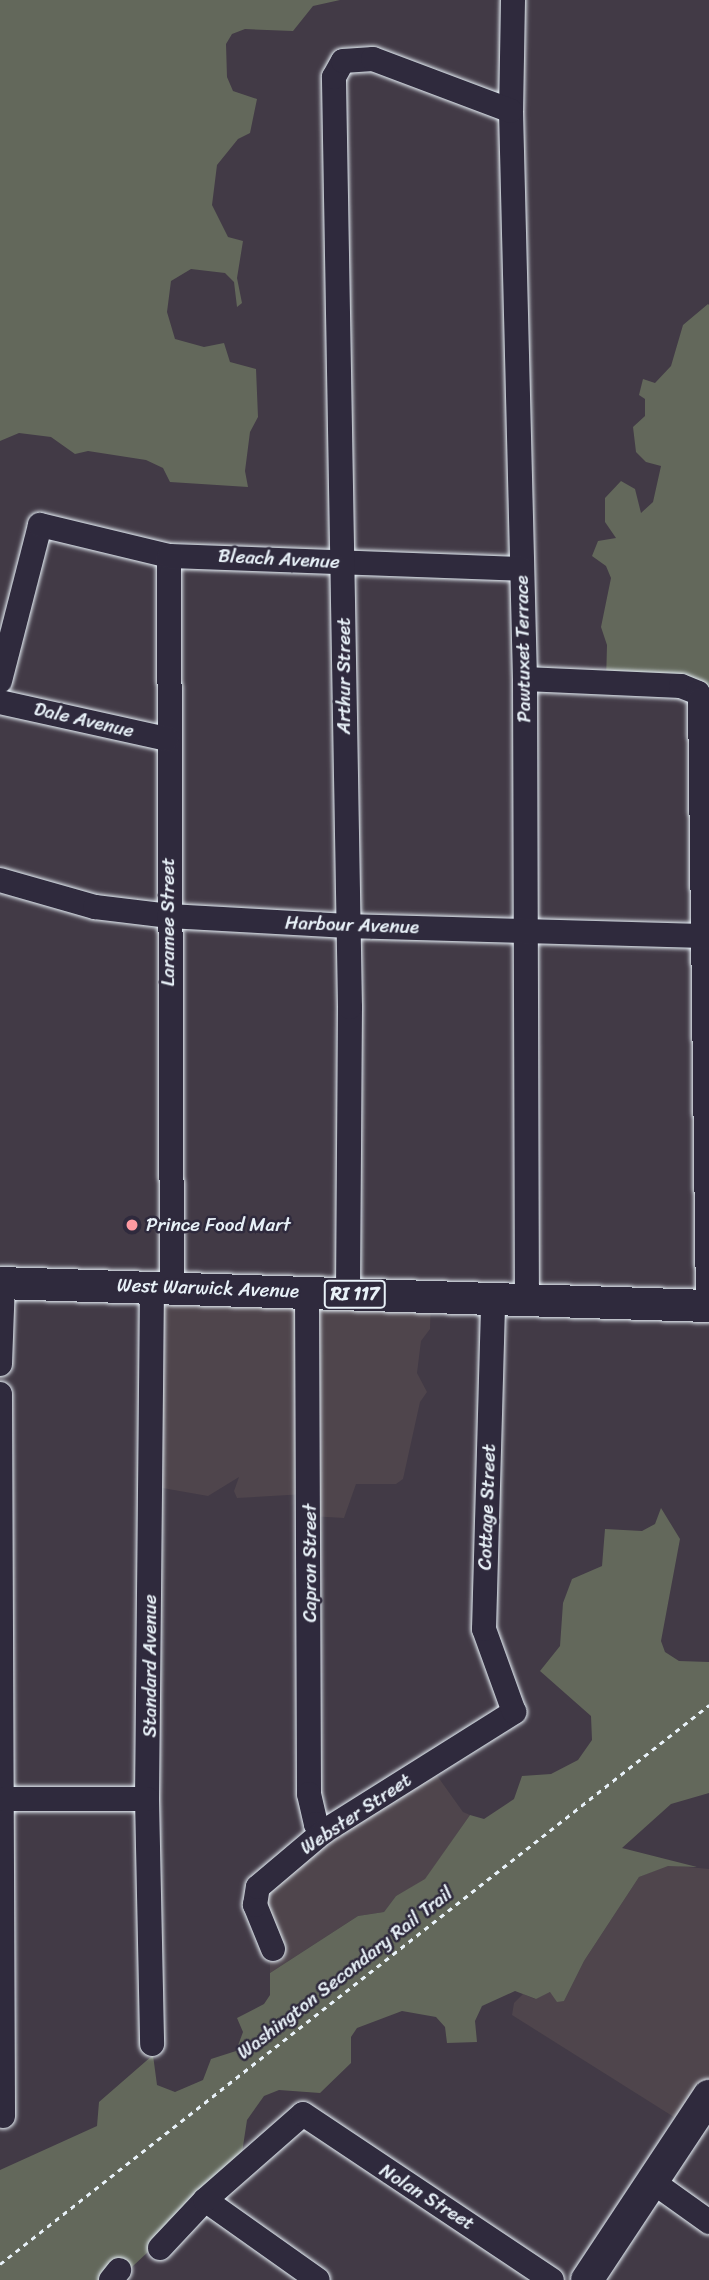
<!DOCTYPE html>
<html>
<head>
<meta charset="utf-8">
<style>
	body { margin:0 }
	#map { position:relative; width:709px; height:2280px; overflow:hidden; background:#423a46; font-family:Sriracha,sans-serif }
	div>[style] { position:absolute }
	.built>* { inset:0; background:#4f454c }
	.green>* { inset:0; background:#63685b }
	.path>* { height:2.5px; margin-top:-1.25px; transform-origin:0; background:repeating-linear-gradient(90deg,#e8f1f8 0 5px,transparent 0 10px) }
	.roads { filter:drop-shadow(0 0 2px #e8f1f8) drop-shadow(0 0 2px #e8f1f8) }
	.minor>* { height:24px; margin:-12px; padding:0 12px; transform-origin:12px; border-radius:12px; background:#2f2a3d }
	.major>* { height:32px; margin:-16px; padding:0 16px; transform-origin:16px; border-radius:16px; background:#2f2a3d }
	.dots>* { width:19px; height:19px; translate:-50% -50%; box-sizing:border-box; border:4px solid #2f2a3d; border-radius:50% }
	span { translate:-50% -50%; white-space:nowrap; text-align:center; line-height:1.15; -webkit-text-stroke:5px #2f2a3d; paint-order:stroke }
	.shield-label span { padding:2px 5px; background:#2f2a3d; border:2px solid; border-radius:5px; -webkit-text-stroke-width:0 }
	.shield-label { font-size:18px; color:#e8f1f8; font-weight:700 }
	.street-label { font-size:19px; color:#e8f1f8 }
	.poi-label { font-size:19px; color:#e8f1f8 }
	.left { translate:0 -50%; text-align:left }
</style>
</head>
<body>
<div id="map">
	<div class="built">
		<i style="clip-path:polygon(156px 1289px,431px 1298px,430px 1329px,421px 1341px,417px 1373px,427px 1392px,420px 1402px,403px 1479px,396px 1484px,356px 1484px,344px 1518px,310px 1516px,306px 1494px,237px 1498px,234px 1491px,239px 1477px,208px 1496px,151px 1486px)"></i>
		<i style="clip-path:polygon(428px 1763px,463px 1812px,470px 1815px,425px 1880px,396px 1896px,384px 1912px,358px 1916px,270px 1973px,270px 1948px,256px 1891px)"></i>
		<i style="clip-path:polygon(668px 1865px,709px 1869px,709px 2097px,685px 2124px,512px 2015px,514px 2003px,523px 1994px,535px 1999px,550px 1992px,564px 2001px,584px 1961px,639px 1877px)"></i>
	</div>
	<div class="green">
		<i style="clip-path:polygon(0 0,340px 0,313px 6px,293px 31px,245px 29px,232px 34px,226px 44px,227px 77px,233px 91px,257px 99px,250px 133px,238px 139px,217px 165px,212px 205px,228px 237px,243px 241px,237px 278px,242px 303px,237px 307px,234px 282px,225px 273px,191px 269px,171px 281px,167px 312px,175px 339px,204px 347px,224px 343px,230px 362px,256px 369px,258px 417px,250px 432px,245px 471px,248px 487px,170px 482px,163px 468px,146px 460px,88px 451px,75px 454px,51px 437px,19px 433px,0 441px)"></i>
		<i style="clip-path:polygon(708px 304px,709px 305px,709px 725px,699px 699px,606px 682px,607px 645px,601px 627px,611px 578px,606px 566px,592px 556px,598px 541px,616px 538px,605px 522px,605px 498px,621px 481px,635px 489px,641px 513px,653px 502px,661px 466px,646px 462px,636px 452px,633px 427px,645px 416px,645px 399px,639px 395px,643px 379px,655px 383px,671px 366px,683px 325px)"></i>
		<i style="clip-path:polygon(661px 1508px,680px 1539px,661px 1641px,665px 1652px,679px 1661px,709px 1662px,709px 1793px,671px 1804px,622px 1848px,697px 1867px,668px 1866px,639px 1877px,584px 1961px,564px 2001px,557px 2002px,550px 1992px,536px 1999px,515px 1991px,482px 2006px,475px 2021px,477px 2042px,447px 2043px,445px 2027px,436px 2017px,402px 2011px,357px 2028px,351px 2037px,351px 2063px,320px 2093px,279px 2090px,264px 2096px,247px 2120px,240px 2166px,118px 2280px,0 2280px,0 2170px,97px 2126px,99px 2102px,153px 2055px,157px 2085px,175px 2092px,203px 2080px,211px 2059px,236px 2051px,243px 2032px,237px 2018px,264px 2004px,270px 1995px,270px 1973px,358px 1916px,384px 1912px,396px 1896px,425px 1879px,470px 1815px,484px 1819px,514px 1799px,522px 1776px,551px 1774px,578px 1760px,592px 1740px,591px 1716px,540px 1671px,560px 1646px,563px 1603px,572px 1579px,602px 1566px,605px 1529px,642px 1531px,655px 1524px)"></i>
	</div>
	<div class="path">
		<i style="left:0;top:2264px;width:903px;rotate:-38.25deg"></i>
	</div>
	<div class="roads">
		<div class="minor">
			<i style="left:513px;top:0;width:111px;rotate:91deg"></i>
			<i style="left:511px;top:111px;width:568px;rotate:88.59deg"></i>
			<i style="left:525px;top:679px;width:620px;rotate:89.82deg"></i>
			<i style="left:169px;top:556px;width:732px;rotate:89.77deg"></i>
			<i style="left:525px;top:679px;width:156px;rotate:2.6deg"></i>
			<i style="left:681px;top:686px;width:18px;rotate:22deg"></i>
			<i style="left:698px;top:693px;width:7px;rotate:74deg"></i>
			<i style="left:700px;top:700px;width:606px;rotate:89.24deg"></i>
			<i style="left:0;top:681px;width:161px;rotate:-75.6deg"></i>
			<i style="left:40px;top:525px;width:133px;rotate:13.5deg"></i>
			<i style="left:169px;top:556px;width:353px;rotate:2.1deg"></i>
			<i style="left:0;top:702px;width:171px;rotate:12.5deg"></i>
			<i style="left:0;top:880px;width:99px;rotate:15.9deg"></i>
			<i style="left:95px;top:907px;width:75px;rotate:6.9deg"></i>
			<i style="left:169px;top:916px;width:179px;rotate:3.2deg"></i>
			<i style="left:348px;top:926px;width:361px;rotate:1.6deg"></i>
			<i style="left:152px;top:1287px;width:512px;rotate:90.56deg"></i>
			<i style="left:147px;top:1799px;width:245px;rotate:88.8deg"></i>
			<i style="left:307px;top:1291px;width:503px;rotate:89.77deg"></i>
			<i style="left:309px;top:1794px;width:31px;rotate:77deg"></i>
			<i style="left:316px;top:1824px;width:11px;rotate:49deg"></i>
			<i style="left:348px;top:1293px;width:286px;rotate:-89.6deg"></i>
			<i style="left:350px;top:1007px;width:930px;rotate:-90.99deg"></i>
			<i style="left:334px;top:77px;width:18px;rotate:-61deg"></i>
			<i style="left:343px;top:61px;width:30px;rotate:-4deg"></i>
			<i style="left:373px;top:59px;width:147px;rotate:20.6deg"></i>
			<i style="left:0;top:1364px;width:81px;rotate:-87.9deg"></i>
			<i style="left:0;top:1394px;width:722px;rotate:89.76deg"></i>
			<i style="left:3px;top:1799px;width:144px"></i>
			<i style="left:273px;top:1949px;width:48px;rotate:-112.2deg"></i>
			<i style="left:255px;top:1905px;width:18px;rotate:-81deg"></i>
			<i style="left:258px;top:1887px;width:85px;rotate:-40.2deg"></i>
			<i style="left:323px;top:1832px;width:226px;rotate:-32.1deg"></i>
			<i style="left:514px;top:1712px;width:88px;rotate:-109.9deg"></i>
			<i style="left:484px;top:1629px;width:332px;rotate:-88.4deg"></i>
			<i style="left:653px;top:2182px;width:69px;rotate:35.5deg"></i>
			<i style="left:205px;top:2200px;width:138px;rotate:35.3deg"></i>
			<i style="left:160px;top:2248px;width:66px;rotate:-46.8deg"></i>
			<i style="left:205px;top:2200px;width:130px;rotate:-41.3deg"></i>
			<i style="left:303px;top:2114px;width:299px;rotate:33.7deg"></i>
			<i style="left:111px;top:2280px;width:13px;rotate:-51deg"></i>
		</div>
		<div class="major">
			<i style="left:0;top:1283px;width:709px;rotate:1.86deg"></i>
			<i style="left:587px;top:2280px;width:221px;rotate:-56.5deg"></i>
		</div>
	</div>
	<div class="dots">
		<i style="left:132px;top:1225px;background:#ff9aa2"></i>
	</div>
	<div class="shield-label">
		<span style="left:355px;top:1294px">RI 117</span>
	</div>
	<div class="street-label">
		<span style="left:279px;top:559px;rotate:3deg">Bleach Avenue</span>
		<span style="left:523px;top:649px;rotate:-91deg">Pawtuxet Terrace</span>
		<span style="left:344px;top:676px;rotate:-90deg">Arthur Street</span>
		<span style="left:84px;top:720px;rotate:13deg">Dale Avenue</span>
		<span style="left:168px;top:922px;rotate:-90deg">Laramee Street</span>
		<span style="left:352px;top:925px;rotate:2deg">Harbour Avenue</span>
		<span style="left:208px;top:1288px;rotate:2deg">West Warwick Avenue</span>
		<span style="left:487px;top:1507px;rotate:-88deg">Cottage Street</span>
		<span style="left:310px;top:1563px;rotate:-90deg">Capron Street</span>
		<span style="left:150px;top:1666px;rotate:-90deg">Standard Avenue</span>
		<span style="left:356px;top:1814px;rotate:-34deg">Webster Street</span>
		<span style="left:345px;top:1973px;rotate:-38deg">Washington Secondary Rail Trail</span>
		<span style="left:427px;top:2197px;rotate:32deg">Nolan Street</span>
	</div>
	<div class="poi-label">
		<span class="left" style="left:146px;top:1225px">Prince Food Mart</span>
	</div>
</div>
</body>
</html>
